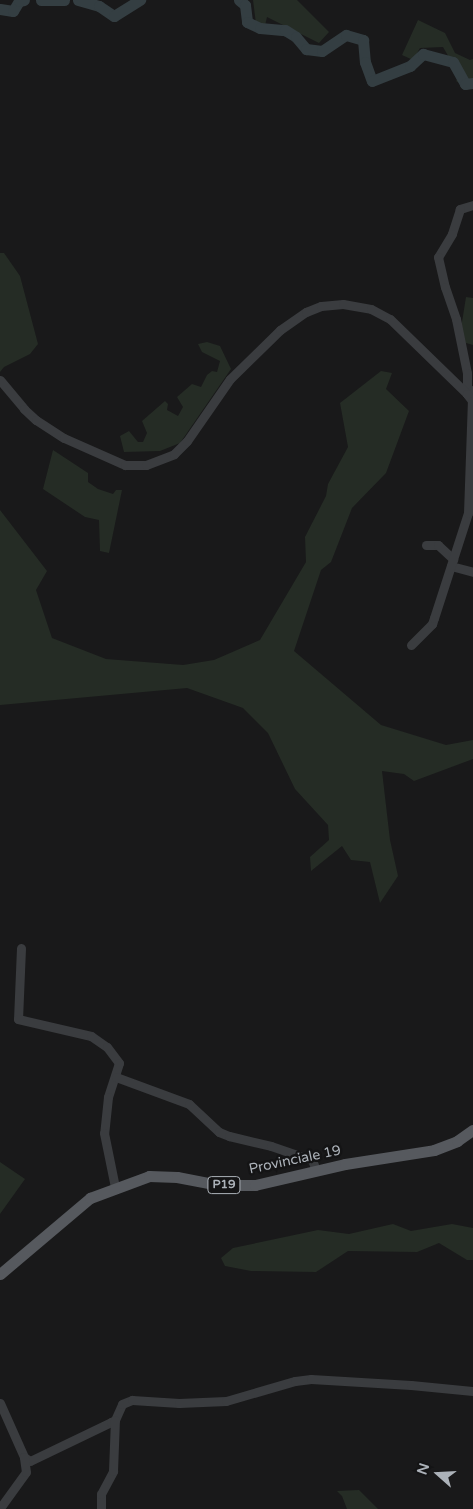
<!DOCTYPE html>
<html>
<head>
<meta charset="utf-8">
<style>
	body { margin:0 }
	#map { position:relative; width:473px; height:1509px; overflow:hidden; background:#19191a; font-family:"Varela Round",sans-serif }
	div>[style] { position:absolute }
	.green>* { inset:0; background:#252c25 }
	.river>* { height:11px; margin:-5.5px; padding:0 5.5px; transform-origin:5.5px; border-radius:5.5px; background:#343e42 }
	.minor>* { height:9px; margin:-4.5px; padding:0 4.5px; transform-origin:4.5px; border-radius:4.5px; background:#3a3c3f }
	.major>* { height:11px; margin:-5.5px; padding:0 5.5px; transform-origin:5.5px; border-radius:5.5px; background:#56595e }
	span { translate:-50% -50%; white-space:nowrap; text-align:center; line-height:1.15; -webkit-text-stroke:5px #141415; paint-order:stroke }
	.shield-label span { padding:1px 4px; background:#141415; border:1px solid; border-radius:4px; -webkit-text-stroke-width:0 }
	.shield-label { font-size:12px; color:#acb2b9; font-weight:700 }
	.street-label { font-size:14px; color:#acb2b9 }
	.north { position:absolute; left:413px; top:1449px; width:50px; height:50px; -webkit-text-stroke:4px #141415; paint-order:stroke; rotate:289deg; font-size:14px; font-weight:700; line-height:20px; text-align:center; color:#acb2b9 }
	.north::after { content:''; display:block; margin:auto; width:18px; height:22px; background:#acb2b9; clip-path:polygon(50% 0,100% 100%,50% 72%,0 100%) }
</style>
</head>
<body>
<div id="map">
	<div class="green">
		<i style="clip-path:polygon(253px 0,297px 0,329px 32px,319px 43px,267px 17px,264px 30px,256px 24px)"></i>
		<i style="clip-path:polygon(418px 20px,445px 33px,455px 53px,470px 60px,473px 59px,473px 84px,464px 86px,456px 81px,464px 71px,451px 61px,443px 47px,420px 48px,413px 60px,402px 55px)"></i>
		<i style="clip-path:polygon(0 253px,4px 253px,20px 276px,38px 344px,30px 354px,4px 367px,0 372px)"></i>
		<i style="clip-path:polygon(466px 297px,473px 298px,473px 345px,459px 341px)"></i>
		<i style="clip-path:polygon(207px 342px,220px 346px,231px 369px,180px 443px,160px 451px,124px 452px,120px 436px,129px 431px,138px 442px,143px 442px,147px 433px,142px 421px,165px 401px,168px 404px,167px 410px,178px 416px,183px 407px,177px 397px,192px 384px,201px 387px,207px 375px,212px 371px,217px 372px,220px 361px,202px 352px,198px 344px)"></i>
		<i style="clip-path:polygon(381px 371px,392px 373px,386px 389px,409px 411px,386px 473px,352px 508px,331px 562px,321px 570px,294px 651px,381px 725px,446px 745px,473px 740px,473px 759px,414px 781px,404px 774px,382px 771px,390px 840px,398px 876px,380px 903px,370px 862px,351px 860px,342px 846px,311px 871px,310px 857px,329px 840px,328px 825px,295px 789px,268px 733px,243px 708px,187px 688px,0 705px,0 510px,47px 571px,36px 590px,52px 638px,106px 659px,183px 665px,214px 660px,260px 640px,306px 562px,305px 537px,326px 496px,328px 484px,348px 447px,340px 403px)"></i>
		<i style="clip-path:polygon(53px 450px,88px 473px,88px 482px,98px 489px,113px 494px,116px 490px,122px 490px,109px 553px,100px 551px,99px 520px,85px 517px,43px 489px)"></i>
		<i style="clip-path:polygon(0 1162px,25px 1179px,0 1214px)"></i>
		<i style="clip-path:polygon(393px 1224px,411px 1231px,452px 1224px,473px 1228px,473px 1260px,467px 1260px,439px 1243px,417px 1252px,348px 1251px,316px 1272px,251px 1271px,225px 1266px,221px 1258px,233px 1248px,318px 1230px,349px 1234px)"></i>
		<i style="clip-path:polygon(359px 1490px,378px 1509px,347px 1509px,342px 1496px,337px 1491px)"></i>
	</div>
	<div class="river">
		<i style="left:41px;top:0;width:23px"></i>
		<i style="left:78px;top:0;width:22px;rotate:16deg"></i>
		<i style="left:99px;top:6px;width:18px;rotate:34deg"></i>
		<i style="left:114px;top:16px;width:31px;rotate:-32deg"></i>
		<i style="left:239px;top:0;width:8px;rotate:40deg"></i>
		<i style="left:245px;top:5px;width:17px;rotate:83deg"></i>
		<i style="left:247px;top:22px;width:14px;rotate:25deg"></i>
		<i style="left:260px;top:28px;width:25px;rotate:5deg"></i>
		<i style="left:285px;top:30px;width:13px;rotate:32deg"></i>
		<i style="left:296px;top:37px;width:16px;rotate:50deg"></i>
		<i style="left:306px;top:49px;width:16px;rotate:7deg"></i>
		<i style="left:322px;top:51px;width:29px;rotate:-34deg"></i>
		<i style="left:346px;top:35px;width:18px;rotate:16deg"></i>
		<i style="left:363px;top:40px;width:22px;rotate:85deg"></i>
		<i style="left:365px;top:62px;width:20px;rotate:70deg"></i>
		<i style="left:372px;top:81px;width:41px;rotate:-21.5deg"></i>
		<i style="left:410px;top:66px;width:18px;rotate:-43deg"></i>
		<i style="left:423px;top:54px;width:31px;rotate:15deg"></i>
		<i style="left:453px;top:62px;width:25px;rotate:61deg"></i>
		<i style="left:465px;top:84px;width:8px;rotate:-7deg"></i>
		<i style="left:0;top:9px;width:13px;rotate:9deg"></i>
		<i style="left:13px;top:11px;width:12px;rotate:-59deg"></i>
		<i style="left:19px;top:1px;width:5px;rotate:-11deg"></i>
	</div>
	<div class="minor">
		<i style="left:473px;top:205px;width:14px;rotate:163deg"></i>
		<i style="left:460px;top:209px;width:26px;rotate:108deg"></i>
		<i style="left:452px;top:234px;width:27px;rotate:121deg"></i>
		<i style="left:438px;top:257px;width:31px;rotate:77deg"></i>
		<i style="left:445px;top:287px;width:34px;rotate:71deg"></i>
		<i style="left:456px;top:319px;width:55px;rotate:78.5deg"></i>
		<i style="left:467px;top:373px;width:21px;rotate:90deg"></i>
		<i style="left:467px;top:394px;width:7px;rotate:-34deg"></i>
		<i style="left:0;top:380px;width:38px;rotate:50deg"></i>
		<i style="left:24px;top:409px;width:16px;rotate:43deg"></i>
		<i style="left:36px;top:420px;width:33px;rotate:33deg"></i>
		<i style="left:64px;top:438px;width:67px;rotate:23.9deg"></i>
		<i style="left:125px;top:465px;width:21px"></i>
		<i style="left:146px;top:465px;width:30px;rotate:-21deg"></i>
		<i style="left:174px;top:454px;width:18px;rotate:-45deg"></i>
		<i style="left:187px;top:441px;width:75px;rotate:-55.3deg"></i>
		<i style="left:230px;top:379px;width:70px;rotate:-44.4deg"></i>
		<i style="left:280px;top:330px;width:32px;rotate:-35deg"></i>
		<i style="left:306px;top:312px;width:16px;rotate:-22deg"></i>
		<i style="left:321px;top:306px;width:22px;rotate:-5deg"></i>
		<i style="left:343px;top:304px;width:28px;rotate:10deg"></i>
		<i style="left:371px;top:309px;width:21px;rotate:28deg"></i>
		<i style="left:390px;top:319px;width:107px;rotate:44.2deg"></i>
		<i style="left:467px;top:394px;width:10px;rotate:53deg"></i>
		<i style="left:426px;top:545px;width:12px"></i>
		<i style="left:438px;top:545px;width:21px;rotate:43deg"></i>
		<i style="left:451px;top:566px;width:23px;rotate:15deg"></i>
		<i style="left:411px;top:645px;width:30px;rotate:-45deg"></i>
		<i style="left:432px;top:624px;width:6px;rotate:-72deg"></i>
		<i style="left:434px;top:618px;width:110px;rotate:-72.1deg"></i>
		<i style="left:468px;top:513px;width:112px;rotate:-88deg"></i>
		<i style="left:21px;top:948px;width:71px;rotate:92.4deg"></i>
		<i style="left:18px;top:1019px;width:75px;rotate:13.1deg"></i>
		<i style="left:91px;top:1036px;width:19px;rotate:35deg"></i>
		<i style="left:107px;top:1047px;width:20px;rotate:53deg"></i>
		<i style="left:119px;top:1063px;width:36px;rotate:108deg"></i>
		<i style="left:108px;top:1097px;width:36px;rotate:96deg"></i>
		<i style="left:104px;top:1133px;width:55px;rotate:78.5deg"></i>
		<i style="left:116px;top:1077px;width:78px;rotate:20.3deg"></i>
		<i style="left:189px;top:1104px;width:41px;rotate:43deg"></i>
		<i style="left:219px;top:1132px;width:11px;rotate:22deg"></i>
		<i style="left:229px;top:1136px;width:43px;rotate:13.4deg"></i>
		<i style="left:271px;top:1146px;width:43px;rotate:18.9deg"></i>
		<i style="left:312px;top:1160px;width:11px;rotate:68deg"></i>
		<i style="left:0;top:1403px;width:59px;rotate:66deg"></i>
		<i style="left:24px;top:1457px;width:7px;rotate:34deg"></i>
		<i style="left:30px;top:1461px;width:90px;rotate:-25.7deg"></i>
		<i style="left:111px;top:1422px;width:4px;rotate:-27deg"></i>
		<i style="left:115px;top:1420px;width:17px;rotate:-66deg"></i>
		<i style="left:122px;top:1404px;width:11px;rotate:-22deg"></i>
		<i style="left:132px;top:1400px;width:47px;rotate:3.7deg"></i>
		<i style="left:179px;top:1403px;width:47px;rotate:-2.4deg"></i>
		<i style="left:226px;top:1401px;width:72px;rotate:-16.2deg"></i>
		<i style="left:295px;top:1381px;width:16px;rotate:-7deg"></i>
		<i style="left:311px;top:1379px;width:100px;rotate:3.4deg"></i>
		<i style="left:411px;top:1385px;width:62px;rotate:5.5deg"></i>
		<i style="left:0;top:1508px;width:44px;rotate:-54.2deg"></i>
		<i style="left:26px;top:1472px;width:15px;rotate:-98deg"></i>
		<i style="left:101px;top:1509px;width:15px;rotate:-90deg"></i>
		<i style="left:101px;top:1494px;width:26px;rotate:-62deg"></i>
		<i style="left:113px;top:1471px;width:51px;rotate:-87.8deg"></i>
	</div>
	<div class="major">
		<i style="left:0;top:1274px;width:118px;rotate:-40.2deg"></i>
		<i style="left:90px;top:1198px;width:63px;rotate:-20.4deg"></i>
		<i style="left:149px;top:1176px;width:28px;rotate:2deg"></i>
		<i style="left:177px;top:1177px;width:43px;rotate:10.8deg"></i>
		<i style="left:219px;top:1185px;width:36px"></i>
		<i style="left:255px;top:1185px;width:92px;rotate:-13.1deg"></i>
		<i style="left:345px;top:1164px;width:90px;rotate:-8.9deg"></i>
		<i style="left:434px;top:1150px;width:25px;rotate:-21deg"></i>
		<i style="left:457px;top:1141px;width:19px;rotate:-35deg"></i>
	</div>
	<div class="shield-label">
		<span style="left:224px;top:1185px">P19</span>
	</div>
	<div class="street-label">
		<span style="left:295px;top:1160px;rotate:-12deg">Provinciale 19</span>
	</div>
	<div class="north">N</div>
</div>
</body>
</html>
